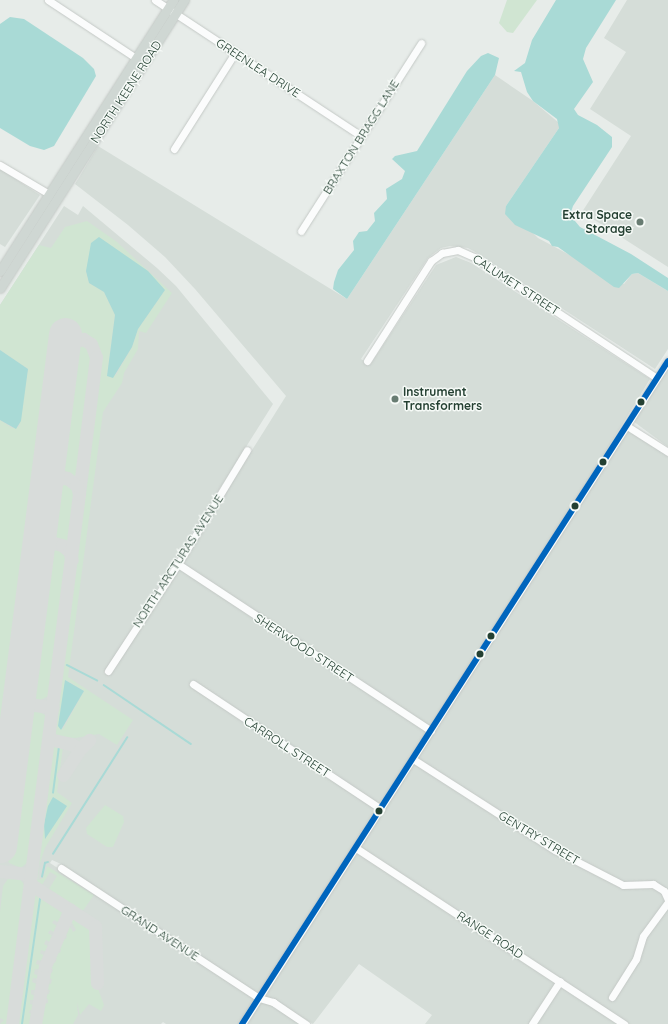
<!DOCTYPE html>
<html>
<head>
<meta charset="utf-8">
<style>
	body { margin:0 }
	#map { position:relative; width:668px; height:1024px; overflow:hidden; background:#e7ece9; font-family:Quicksand,sans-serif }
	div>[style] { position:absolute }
	.built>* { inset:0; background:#d5ddd8 }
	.green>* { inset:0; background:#d0e5d2 }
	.water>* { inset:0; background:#a9dad6 }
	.stream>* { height:1.5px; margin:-0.75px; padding:0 0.75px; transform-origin:0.75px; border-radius:0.75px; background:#a9dad6 }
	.taxiway>* { height:13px; margin:-6.5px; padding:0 6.5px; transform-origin:6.5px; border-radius:6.5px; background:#d8dcda }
	.runway>* { height:33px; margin:-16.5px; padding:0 16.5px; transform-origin:16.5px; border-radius:16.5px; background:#d8dcda }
	.roads { filter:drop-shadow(0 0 1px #c4c9c6) drop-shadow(0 0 1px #c4c9c6) }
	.minor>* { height:7px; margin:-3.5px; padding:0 3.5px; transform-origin:3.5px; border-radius:3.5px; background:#fbfcfc }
	.major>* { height:9px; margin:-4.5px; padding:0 4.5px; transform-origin:4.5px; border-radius:4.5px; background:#cfd7d3 }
	.bus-1>* { height:6px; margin:-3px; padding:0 3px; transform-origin:3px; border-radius:3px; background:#0065bd }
	.dots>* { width:11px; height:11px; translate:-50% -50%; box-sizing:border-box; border:2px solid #f6faf7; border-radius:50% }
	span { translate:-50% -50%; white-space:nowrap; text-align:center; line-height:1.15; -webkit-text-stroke:3px #f6faf7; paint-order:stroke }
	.street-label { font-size:12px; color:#244032 }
	.poi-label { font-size:12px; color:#244032; font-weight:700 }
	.right { translate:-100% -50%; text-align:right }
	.left { translate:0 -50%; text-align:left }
</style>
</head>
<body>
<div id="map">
	<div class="built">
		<i style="clip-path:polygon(627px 0,668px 0,668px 267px,582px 212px,631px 136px,590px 109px,626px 52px,604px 38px)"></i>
		<i style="clip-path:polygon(495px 75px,533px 101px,559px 123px,559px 128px,506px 206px,538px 238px,624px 284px,632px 274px,638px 273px,668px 291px,668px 349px,655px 369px,477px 253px,468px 248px,450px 246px,441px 248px,428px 258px,361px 359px,370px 365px,436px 265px,456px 257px,471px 263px,650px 379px,562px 523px,431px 728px,181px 563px,286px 396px,195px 289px,165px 257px,128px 225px,75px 184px,98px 146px,347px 299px)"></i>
		<i style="clip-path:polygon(0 169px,40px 195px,5px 247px,0 244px)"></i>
		<i style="clip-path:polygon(64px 206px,78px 215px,83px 206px,157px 268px,176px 286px,273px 404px,104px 673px,108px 675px,178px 568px,427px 732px,380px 805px,192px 680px,189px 685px,377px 810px,258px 994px,61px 864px,52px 860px,50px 863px,255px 999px,239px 1024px,166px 1024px,163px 1022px,161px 1024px,0 1024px,0 305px)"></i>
		<i style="clip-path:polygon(668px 366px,668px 447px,633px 421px)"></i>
		<i style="clip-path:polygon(628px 429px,668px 456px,668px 1024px,629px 1024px,359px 847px,414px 763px,556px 847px,417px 758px)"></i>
		<i style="clip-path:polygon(356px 852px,556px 982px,529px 1024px,425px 1024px,432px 1015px,359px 964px,313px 1024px,274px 1000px,263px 996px)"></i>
		<i style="clip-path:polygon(560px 985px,619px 1024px,535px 1024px)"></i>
		<i style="clip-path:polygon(261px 1001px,272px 1005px,301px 1024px,246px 1024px)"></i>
	</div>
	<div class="green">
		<i style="clip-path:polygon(507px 0,537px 0,513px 33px,507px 32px,499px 23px)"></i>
		<i style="clip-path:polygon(evenodd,87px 221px,117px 242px,172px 293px,146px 333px,139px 331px,138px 349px,124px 373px,122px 383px,103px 412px,68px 677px,133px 720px,117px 745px,99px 734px,75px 738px,59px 737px,53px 731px,100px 355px,92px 340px,84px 336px,56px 332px,0 779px,0 420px,12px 428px,19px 427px,28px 369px,0 350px,0 305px,39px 245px,51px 248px,65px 227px,87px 221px,109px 246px,165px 290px,138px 329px,132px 347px,116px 375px,107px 376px,115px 315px,104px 292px,89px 283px,86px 271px,90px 262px,109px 246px,87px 221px,66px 680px,84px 691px,63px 729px,58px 726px,66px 680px)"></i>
		<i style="clip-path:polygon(77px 343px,88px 345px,93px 355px,78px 478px,66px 471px,56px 470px,72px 348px)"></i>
		<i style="clip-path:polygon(64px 482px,72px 485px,76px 494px,70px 544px,62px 539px,48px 537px,54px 487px)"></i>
		<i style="clip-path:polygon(58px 549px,65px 552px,68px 560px,51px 695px,40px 700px,32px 697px,28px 690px,45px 557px,51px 550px)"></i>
		<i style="clip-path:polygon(35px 710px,45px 715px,48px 719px,29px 861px,21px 868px,9px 863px,7px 858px,25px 718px)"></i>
		<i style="clip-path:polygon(55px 744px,63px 747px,57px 792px,72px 803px,45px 848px,39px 866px,38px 880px,43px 878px,47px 866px,94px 895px,82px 912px,47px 892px,57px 876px,50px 872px,40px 888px,34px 878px,50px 750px)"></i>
		<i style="clip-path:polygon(105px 805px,123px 816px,124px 822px,113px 847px,107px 847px,87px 834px,86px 828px)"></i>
		<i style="clip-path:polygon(15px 877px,20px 879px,26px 887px,8px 1024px,0 1024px,4px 1020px,0 1018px,0 912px,3px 886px,8px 879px)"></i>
		<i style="clip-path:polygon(42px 894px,65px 909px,66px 912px,60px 923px,54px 920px,52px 923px,59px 927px,56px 933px,50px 930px,48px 933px,54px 937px,51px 943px,46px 940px,44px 944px,50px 947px,47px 952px,41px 950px,40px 953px,46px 957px,44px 961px,37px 960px,36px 964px,43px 966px,41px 970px,35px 969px,34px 974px,40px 976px,39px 979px,33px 978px,32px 982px,39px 985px,38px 990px,31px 990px,31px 994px,37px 997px,37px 1000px,30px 1000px,30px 1004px,37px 1006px,36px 1010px,30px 1010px,29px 1013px,35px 1015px,34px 1020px,32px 1024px,16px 1024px,31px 901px,35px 895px)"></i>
		<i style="clip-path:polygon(71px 912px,87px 923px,93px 931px,96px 983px,104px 1005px,101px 1011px,89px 1004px,80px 1015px,77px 1002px,78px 1015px,73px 1024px,37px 1024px,42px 1004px,48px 1003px,48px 999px,42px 998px,42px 995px,49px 994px,50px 990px,43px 989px,43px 986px,44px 983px,51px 984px,52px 979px,45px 978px,45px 974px,46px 971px,52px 973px,53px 969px,47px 967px,49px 961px,55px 963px,57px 959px,51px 956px,53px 952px,60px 953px,61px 950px,55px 946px,59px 936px,66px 939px,67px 936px,61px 932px,66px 921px,73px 932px,76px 930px,69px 917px)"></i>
	</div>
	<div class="water">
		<i style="clip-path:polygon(556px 0,616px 0,586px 48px,583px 59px,593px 82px,574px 109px,578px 115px,597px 125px,612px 137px,612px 147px,573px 206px,570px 215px,580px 227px,631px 254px,668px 278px,668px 291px,638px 273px,632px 274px,619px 288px,614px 287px,558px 247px,552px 246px,549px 241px,515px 225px,505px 214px,506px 206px,559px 128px,557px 119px,533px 101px,527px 92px,521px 72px,514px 71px,525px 63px,532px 40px)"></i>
		<i style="clip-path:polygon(10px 17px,24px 19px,83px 58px,94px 69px,96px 76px,54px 146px,44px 150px,30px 146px,0 128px,0 24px)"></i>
		<i style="clip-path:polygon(488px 53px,499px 58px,495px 75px,347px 299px,333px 289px,334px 282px,338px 270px,354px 250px,353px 241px,359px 232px,367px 231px,375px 221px,374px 213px,387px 199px,386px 189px,402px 179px,405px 171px,392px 159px,395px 156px,417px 151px,467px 71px,481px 56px)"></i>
		<i style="clip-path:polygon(99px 237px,148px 271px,165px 290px,138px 329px,132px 347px,113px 378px,107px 376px,115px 315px,104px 292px,89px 283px,86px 271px,91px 243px)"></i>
		<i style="clip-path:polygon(0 350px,28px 369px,21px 421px,16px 429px,0 420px)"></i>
		<i style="clip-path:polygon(65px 680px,84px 691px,61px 730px,58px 726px)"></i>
		<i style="clip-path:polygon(53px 797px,67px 806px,45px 839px,44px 824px,48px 806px)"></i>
	</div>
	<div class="stream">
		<i style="left:67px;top:665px;width:34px;rotate:27deg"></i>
		<i style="left:104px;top:685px;width:105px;rotate:34.1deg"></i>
		<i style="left:53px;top:793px;width:46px;rotate:-82.6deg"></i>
		<i style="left:53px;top:854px;width:138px;rotate:-57.5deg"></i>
		<i style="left:42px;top:877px;width:14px;rotate:-78deg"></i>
		<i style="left:45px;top:863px;width:3px;rotate:-18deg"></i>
		<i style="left:22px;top:1024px;width:126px;rotate:-81.8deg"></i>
	</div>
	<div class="taxiway">
		<i style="left:63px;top:352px;width:11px;rotate:-56deg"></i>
		<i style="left:69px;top:343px;width:15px;rotate:-16deg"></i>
		<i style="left:83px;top:339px;width:9px;rotate:32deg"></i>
		<i style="left:91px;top:344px;width:14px;rotate:69deg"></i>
		<i style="left:96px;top:357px;width:138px;rotate:97.1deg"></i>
		<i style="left:37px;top:557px;width:16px;rotate:-50deg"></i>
		<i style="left:47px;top:545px;width:7px;rotate:-16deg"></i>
		<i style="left:54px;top:543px;width:8px;rotate:14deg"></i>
		<i style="left:62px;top:545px;width:9px;rotate:41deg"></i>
		<i style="left:69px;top:551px;width:9px;rotate:72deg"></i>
		<i style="left:18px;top:703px;width:35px;rotate:7deg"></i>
		<i style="left:49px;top:739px;width:23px;rotate:13deg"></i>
		<i style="left:71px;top:744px;width:10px;rotate:29deg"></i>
		<i style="left:80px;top:749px;width:31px;rotate:123deg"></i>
		<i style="left:80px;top:749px;width:13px;rotate:-45deg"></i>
		<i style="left:0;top:871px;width:31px;rotate:6deg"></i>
		<i style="left:30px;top:884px;width:77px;rotate:32.9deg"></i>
		<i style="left:95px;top:926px;width:57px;rotate:88deg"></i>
		<i style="left:12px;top:1024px;width:534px;rotate:-82.8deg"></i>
		<i style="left:79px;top:494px;width:8px;rotate:-104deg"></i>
		<i style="left:77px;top:486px;width:13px;rotate:-141deg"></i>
		<i style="left:67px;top:478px;width:13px;rotate:176deg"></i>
		<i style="left:54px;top:479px;width:12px;rotate:132deg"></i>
		<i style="left:35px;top:1024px;width:59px;rotate:-80.2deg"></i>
		<i style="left:45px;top:966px;width:62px;rotate:-66.3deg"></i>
	</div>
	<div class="runway">
		<i style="left:0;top:846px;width:516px;rotate:-82.76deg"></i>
	</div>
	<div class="roads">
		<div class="minor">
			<i style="left:48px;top:0;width:105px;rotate:33.4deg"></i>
			<i style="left:155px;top:0;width:247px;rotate:33.4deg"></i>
			<i style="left:174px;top:149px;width:114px;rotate:-57.6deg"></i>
			<i style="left:0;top:165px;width:57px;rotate:30.6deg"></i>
			<i style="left:301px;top:231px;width:223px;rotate:-57.4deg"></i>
			<i style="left:367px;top:361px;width:119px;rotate:-57.4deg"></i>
			<i style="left:431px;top:261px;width:14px;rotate:-36deg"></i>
			<i style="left:442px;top:253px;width:16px;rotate:-11deg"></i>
			<i style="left:458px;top:250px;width:17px;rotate:24deg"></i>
			<i style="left:474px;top:257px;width:219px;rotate:33.5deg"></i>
			<i style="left:627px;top:426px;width:49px;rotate:32.4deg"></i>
			<i style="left:178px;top:564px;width:303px;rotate:33.4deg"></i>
			<i style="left:108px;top:671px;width:128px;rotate:-56.8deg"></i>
			<i style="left:178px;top:564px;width:133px;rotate:-58.8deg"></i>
			<i style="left:193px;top:684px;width:226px;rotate:33.6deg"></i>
			<i style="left:413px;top:759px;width:169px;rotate:32.7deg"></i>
			<i style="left:555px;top:850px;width:76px;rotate:27.2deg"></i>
			<i style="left:623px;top:885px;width:30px;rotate:-2deg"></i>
			<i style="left:653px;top:884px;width:13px;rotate:32deg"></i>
			<i style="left:664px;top:891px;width:10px;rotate:66deg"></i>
			<i style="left:356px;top:848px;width:321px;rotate:33.3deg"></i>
			<i style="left:61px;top:868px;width:237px;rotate:33.3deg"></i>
			<i style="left:259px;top:998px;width:15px;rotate:16deg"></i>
			<i style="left:273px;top:1002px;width:40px;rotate:34deg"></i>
			<i style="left:612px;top:997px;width:45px;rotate:-57.7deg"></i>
			<i style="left:636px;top:959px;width:24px;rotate:-73deg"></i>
			<i style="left:643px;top:936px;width:42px;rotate:-53.7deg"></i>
			<i style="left:242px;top:1024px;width:788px;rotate:-57.28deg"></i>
			<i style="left:532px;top:1024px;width:51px;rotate:-56.9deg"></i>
		</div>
		<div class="major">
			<i style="left:0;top:271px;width:322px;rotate:-57.4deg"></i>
			<i style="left:0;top:288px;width:342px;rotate:-57.4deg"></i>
		</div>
	</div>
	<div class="bus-1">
		<i style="left:242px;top:1024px;width:788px;rotate:-57.28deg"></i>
	</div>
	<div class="dots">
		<i style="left:640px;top:222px;background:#687c72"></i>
		<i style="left:395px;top:399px;background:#687c72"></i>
		<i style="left:641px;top:402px;background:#244032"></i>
		<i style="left:603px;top:462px;background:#244032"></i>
		<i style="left:575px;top:506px;background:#244032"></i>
		<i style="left:491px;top:636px;background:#244032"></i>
		<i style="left:480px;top:654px;background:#244032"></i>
		<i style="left:379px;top:811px;background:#244032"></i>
	</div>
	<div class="street-label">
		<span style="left:258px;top:68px;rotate:33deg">GREENLEA DRIVE</span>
		<span style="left:126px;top:92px;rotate:-57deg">NORTH KEENE ROAD</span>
		<span style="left:361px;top:137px;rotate:-58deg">BRAXTON BRAGG LANE</span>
		<span style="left:516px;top:285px;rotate:33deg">CALUMET STREET</span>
		<span style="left:178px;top:561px;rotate:-57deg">NORTH ARCTURAS AVENUE</span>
		<span style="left:304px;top:648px;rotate:33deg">SHERWOOD STREET</span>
		<span style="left:287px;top:747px;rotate:33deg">CARROLL STREET</span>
		<span style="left:539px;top:838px;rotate:31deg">GENTRY STREET</span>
		<span style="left:160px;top:933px;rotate:33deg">GRAND AVENUE</span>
		<span style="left:490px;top:935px;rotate:33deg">RANGE ROAD</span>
	</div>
	<div class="poi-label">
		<span class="right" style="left:632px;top:222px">Extra Space<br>Storage</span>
		<span class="left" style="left:403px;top:399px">Instrument<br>Transformers</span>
	</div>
</div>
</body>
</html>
